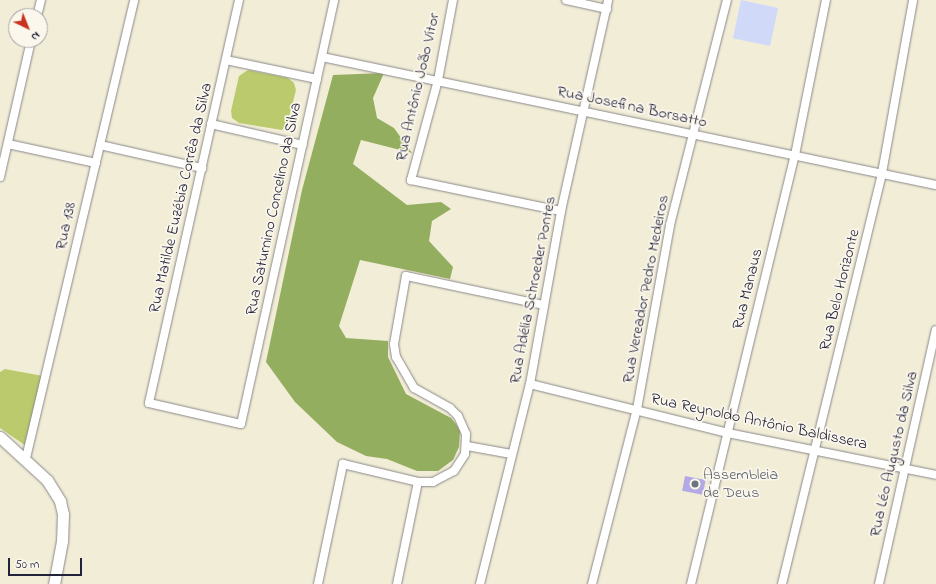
<!DOCTYPE html>
<html>
<head>
<meta charset="utf-8">
<style>
	body { margin:0 }
	#map { position:relative; width:936px; height:584px; overflow:hidden; background:#f2edd7; font-family:"Indie Flower",sans-serif }
	div>[style] { position:absolute }
	.built>* { inset:0; background:#d1d9f9; transform-origin:0 0 }
	.green>* { inset:0; background:#bbca6c }
	.forest>* { inset:0; background:#94ae60 }
	.building>* { inset:0; background:#b3a9e5; transform-origin:0 0 }
	.roads { filter:drop-shadow(0 0 1px #8a8889) drop-shadow(0 0 1px #8a8889) }
	.street>* { height:8px; margin:-4px; padding:0 4px; transform-origin:4px; border-radius:4px; background:#fff }
	.secondary>* { height:11px; margin:-5.5px; padding:0 5.5px; transform-origin:5.5px; border-radius:5.5px; background:#fff }
	.dots>* { width:11px; height:11px; translate:-50% -50%; box-sizing:border-box; border:2px solid #fbf7ec; border-radius:50% }
	span { translate:-50% -50%; white-space:nowrap; text-align:center; line-height:1.15; -webkit-text-stroke:3.5px #fbf7ec; paint-order:stroke }
	.street-label { font-size:16px; color:#22223b }
	.worship-label { font-size:16px; color:#5b616d }
	.left { translate:0 -50%; text-align:left }
	.north { position:absolute; left:8px; top:8px; width:40px; height:40px; box-sizing:border-box; background:#fbf7ec; border:1px solid #a4a2a5; border-radius:50%; rotate:137deg; font-size:11px; font-weight:700; line-height:16px; text-align:center; color:#22223b }
	.north::after { content:''; display:block; margin:auto; width:14px; height:18px; background:#c8321e; clip-path:polygon(50% 0,100% 100%,50% 72%,0 100%) }
	.scale { position:absolute; left:8px; top:558px; width:74px; height:18px; box-sizing:border-box; border:2px solid #22223b; border-top:0; padding-left:5px; font-size:12px; line-height:14px; white-space:nowrap; color:#22223b; -webkit-text-stroke:3px #fbf7ec; paint-order:stroke }
</style>
</head>
<body>
<div id="map">
	<div class="built">
		<i style="left:741px;top:0;width:38px;height:39px;rotate:12deg"></i>
	</div>
	<div class="green">
		<i style="clip-path:polygon(248px 70px,288px 78px,294px 83px,296px 90px,287px 125px,282px 130px,239px 123px,232px 118px,231px 111px,239px 76px)"></i>
		<i style="clip-path:polygon(5px 369px,43px 376px,26px 446px,0 428px,0 372px)"></i>
	</div>
	<div class="forest">
		<i style="clip-path:polygon(384px 73px,373px 98px,377px 118px,394px 128px,412px 153px,361px 140px,353px 164px,407px 205px,441px 202px,451px 209px,432px 221px,429px 241px,453px 267px,450px 279px,360px 260px,339px 326px,346px 338px,388px 341px,388px 357px,406px 394px,451px 418px,456px 424px,460px 431px,459px 447px,453px 460px,438px 471px,417px 471px,387px 459px,366px 456px,337px 442px,295px 402px,266px 362px,302px 190px,333px 75px)"></i>
	</div>
	<div class="building">
		<i style="left:685px;top:476px;width:21px;height:15px;rotate:11deg"></i>
	</div>
	<div class="roads">
		<div class="street">
			<i style="left:239px;top:0;width:413px;rotate:102.6deg"></i>
			<i style="left:149px;top:403px;width:94px;rotate:12.9deg"></i>
			<i style="left:241px;top:424px;width:434px;rotate:-77.6deg"></i>
			<i style="left:453px;top:0;width:81px;rotate:100.6deg"></i>
			<i style="left:438px;top:80px;width:104px;rotate:105.1deg"></i>
			<i style="left:411px;top:180px;width:153px;rotate:11.7deg"></i>
			<i style="left:566px;top:0;width:42px;rotate:12.4deg"></i>
			<i style="left:37px;top:16px;width:16px;rotate:-76deg"></i>
			<i style="left:322px;top:57px;width:627px;rotate:11.78deg"></i>
			<i style="left:226px;top:60px;width:93px;rotate:11.8deg"></i>
			<i style="left:211px;top:124px;width:94px;rotate:12.9deg"></i>
			<i style="left:8px;top:144px;width:90px;rotate:12.2deg"></i>
			<i style="left:100px;top:145px;width:105px;rotate:12.7deg"></i>
			<i style="left:0;top:177px;width:140px;rotate:-77.2deg"></i>
			<i style="left:530px;top:384px;width:204px;rotate:13.9deg"></i>
			<i style="left:728px;top:433px;width:212px;rotate:11.4deg"></i>
			<i style="left:467px;top:446px;width:45px;rotate:10.3deg"></i>
			<i style="left:26px;top:458px;width:471px;rotate:-76.7deg"></i>
			<i style="left:318px;top:584px;width:123px;rotate:-78.2deg"></i>
			<i style="left:343px;top:464px;width:77px;rotate:13.5deg"></i>
			<i style="left:418px;top:482px;width:15px"></i>
			<i style="left:433px;top:482px;width:24px;rotate:-28deg"></i>
			<i style="left:454px;top:471px;width:20px;rotate:-57deg"></i>
			<i style="left:465px;top:454px;width:20px;rotate:-87deg"></i>
			<i style="left:466px;top:434px;width:20px;rotate:-114deg"></i>
			<i style="left:458px;top:416px;width:11px;rotate:-135deg"></i>
			<i style="left:450px;top:408px;width:41px;rotate:-150.9deg"></i>
			<i style="left:414px;top:388px;width:36px;rotate:-120deg"></i>
			<i style="left:396px;top:357px;width:13px;rotate:-99deg"></i>
			<i style="left:394px;top:344px;width:69px;rotate:-80deg"></i>
			<i style="left:406px;top:276px;width:141px;rotate:11.9deg"></i>
			<i style="left:397px;top:584px;width:104px;rotate:-78.4deg"></i>
			<i style="left:480px;top:584px;width:206px;rotate:-76deg"></i>
			<i style="left:530px;top:384px;width:176px;rotate:-79.8deg"></i>
			<i style="left:561px;top:211px;width:216px;rotate:-77.4deg"></i>
			<i style="left:592px;top:584px;width:181px;rotate:-75.6deg"></i>
			<i style="left:637px;top:409px;width:187px;rotate:-79.8deg"></i>
			<i style="left:670px;top:225px;width:232px;rotate:-75.8deg"></i>
			<i style="left:691px;top:584px;width:441px;rotate:-76.4deg"></i>
			<i style="left:795px;top:155px;width:158px;rotate:-78.7deg"></i>
			<i style="left:782px;top:584px;width:423px;rotate:-76.3deg"></i>
			<i style="left:882px;top:173px;width:176px;rotate:-79.8deg"></i>
			<i style="left:879px;top:584px;width:260px;rotate:-77.4deg"></i>
		</div>
		<div class="secondary">
			<i style="left:0;top:437px;width:64px;rotate:42.5deg"></i>
			<i style="left:47px;top:480px;width:25px;rotate:58deg"></i>
			<i style="left:60px;top:501px;width:13px;rotate:77deg"></i>
			<i style="left:63px;top:514px;width:27px;rotate:92deg"></i>
			<i style="left:62px;top:541px;width:44px;rotate:100.5deg"></i>
		</div>
	</div>
	<div class="dots">
		<i style="left:695px;top:484px;background:#6b7280"></i>
	</div>
	<div class="street-label">
		<span style="left:418px;top:87px;rotate:-77deg">Rua Antônio João Vítor</span>
		<span style="left:632px;top:107px;rotate:12deg">Rua Josefina Borsatto</span>
		<span style="left:181px;top:198px;rotate:-77deg">Rua Matilde Euzébia Corrêa da Silva</span>
		<span style="left:274px;top:209px;rotate:-78deg">Rua Saturnino Concelino da Silva</span>
		<span style="left:66px;top:226px;rotate:-77deg">Rua 138</span>
		<span style="left:646px;top:289px;rotate:-79deg">Rua Vereador Pedro Medeiros</span>
		<span style="left:748px;top:289px;rotate:-76deg">Rua Manaus</span>
		<span style="left:533px;top:290px;rotate:-79deg">Rua Adélia Schroeder Pontes</span>
		<span style="left:840px;top:290px;rotate:-76deg">Rua Belo Horizonte</span>
		<span style="left:759px;top:422px;rotate:12deg">Rua Reynoldo Antônio Baldissera</span>
		<span style="left:894px;top:454px;rotate:-77deg">Rua Léo Augusto da Silva</span>
	</div>
	<div class="worship-label">
		<span class="left" style="left:703px;top:484px">Assembleia<br>de Deus</span>
	</div>
	<div class="north">N</div>
	<div class="scale">50 m</div>
</div>
</body>
</html>
